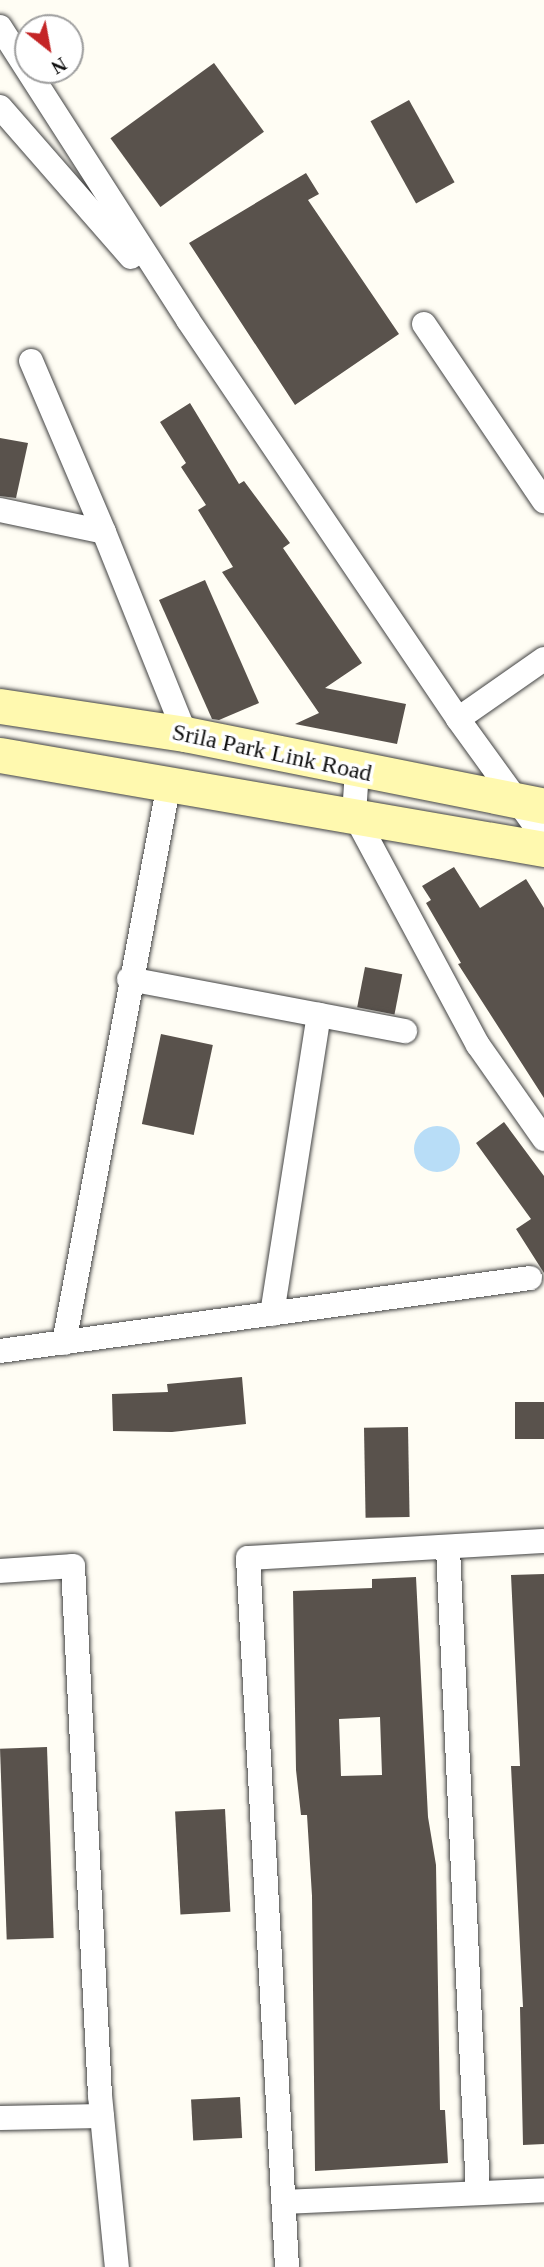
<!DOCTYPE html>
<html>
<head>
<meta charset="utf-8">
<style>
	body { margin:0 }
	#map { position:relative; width:544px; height:2267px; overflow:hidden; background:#fffdf4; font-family:"Times New Roman",serif }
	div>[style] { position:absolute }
	.water>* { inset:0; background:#b8ddf7 }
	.round { border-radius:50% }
	.building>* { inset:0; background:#59524c; transform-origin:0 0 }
	.roads { filter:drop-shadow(0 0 2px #434343) drop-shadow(0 0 2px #434343) }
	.street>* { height:24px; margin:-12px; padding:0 12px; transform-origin:12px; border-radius:12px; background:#fff }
	.secondary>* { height:35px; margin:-17.5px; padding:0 17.5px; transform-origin:17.5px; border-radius:17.5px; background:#fff9af }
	span { translate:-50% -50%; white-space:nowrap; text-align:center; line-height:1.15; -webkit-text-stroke:7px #fff; paint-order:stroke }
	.street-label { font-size:24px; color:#101010 }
	.north { position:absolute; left:14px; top:14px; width:70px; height:70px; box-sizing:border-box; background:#fff; border:2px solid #9f9f9f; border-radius:50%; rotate:149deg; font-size:19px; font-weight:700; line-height:28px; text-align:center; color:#101010 }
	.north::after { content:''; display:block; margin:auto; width:24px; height:32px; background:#c42526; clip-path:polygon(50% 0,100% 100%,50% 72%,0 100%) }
</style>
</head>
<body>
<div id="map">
	<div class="water">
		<i class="round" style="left:414px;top:1126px;width:46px;height:46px"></i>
	</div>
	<div class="building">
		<i style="left:214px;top:63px;width:85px;height:128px;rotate:54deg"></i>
		<i style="left:409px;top:100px;width:94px;height:44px;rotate:61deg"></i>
		<i style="clip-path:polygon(306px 173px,319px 194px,308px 200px,399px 334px,295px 405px,189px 243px)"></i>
		<i style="clip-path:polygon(190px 403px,239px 484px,244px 481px,290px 543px,283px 548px,362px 663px,325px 688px,406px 704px,397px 744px,295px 724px,319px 713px,222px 572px,233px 567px,198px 510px,206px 505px,181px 467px,186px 463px,160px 422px)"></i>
		<i style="clip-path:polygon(0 438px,28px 443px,16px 498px,0 496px)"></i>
		<i style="clip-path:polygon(205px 580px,259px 703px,219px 720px,212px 719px,159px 600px)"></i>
		<i style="clip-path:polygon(454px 867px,480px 908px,526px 879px,544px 908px,544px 1098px,458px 964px,461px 963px,426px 903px,431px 900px,422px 886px)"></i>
		<i style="left:365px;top:967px;width:38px;height:41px;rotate:11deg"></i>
		<i style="left:161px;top:1034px;width:53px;height:92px;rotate:12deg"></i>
		<i style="clip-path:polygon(504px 1122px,544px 1176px,544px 1273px,516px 1229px,531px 1219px,476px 1143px)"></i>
		<i style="clip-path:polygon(242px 1377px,246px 1424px,172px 1432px,113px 1431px,112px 1394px,168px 1392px,167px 1384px)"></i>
		<i style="left:544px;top:1402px;width:37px;height:29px;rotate:90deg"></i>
		<i style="left:408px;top:1427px;width:90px;height:44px;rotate:89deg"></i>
		<i style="clip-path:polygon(544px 1574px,544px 2144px,523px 2145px,520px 2007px,523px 2007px,511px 1766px,520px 1766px,511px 1575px)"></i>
		<i style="clip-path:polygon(evenodd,416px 1577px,428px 1817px,436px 1865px,440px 2110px,445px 2110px,448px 2163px,315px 2171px,312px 1896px,307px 1815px,301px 1815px,296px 1770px,293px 1591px,372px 1588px,372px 1579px,416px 1577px,380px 1717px,382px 1775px,341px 1776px,339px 1719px,380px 1717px)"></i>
		<i style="left:47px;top:1747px;width:191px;height:47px;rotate:88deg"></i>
		<i style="left:225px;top:1809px;width:103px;height:50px;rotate:87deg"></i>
		<i style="left:240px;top:2097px;width:41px;height:49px;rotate:87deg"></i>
	</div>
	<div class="roads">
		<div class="street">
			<i style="left:0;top:27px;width:348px;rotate:57.3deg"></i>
			<i style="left:188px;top:320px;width:482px;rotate:55.9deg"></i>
			<i style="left:458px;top:719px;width:147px;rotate:54.1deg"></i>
			<i style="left:0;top:107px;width:199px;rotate:48.9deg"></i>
			<i style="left:424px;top:324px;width:214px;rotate:55.9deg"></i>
			<i style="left:0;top:510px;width:106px;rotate:11.9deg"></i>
			<i style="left:104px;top:532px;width:186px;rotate:-113.1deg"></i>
			<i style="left:104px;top:532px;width:218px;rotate:68.1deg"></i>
			<i style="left:458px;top:719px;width:105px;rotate:-34.9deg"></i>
			<i style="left:357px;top:771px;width:43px;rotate:94deg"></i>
			<i style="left:354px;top:814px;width:262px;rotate:61.8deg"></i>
			<i style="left:478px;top:1045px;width:115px;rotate:54.9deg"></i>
			<i style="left:129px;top:979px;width:281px;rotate:10.7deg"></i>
			<i style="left:272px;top:1314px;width:303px;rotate:-81.1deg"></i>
			<i style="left:64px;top:1343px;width:570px;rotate:-79.38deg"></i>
			<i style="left:0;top:1351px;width:535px;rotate:-7.84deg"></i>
			<i style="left:448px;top:1549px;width:645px;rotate:87.33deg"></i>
			<i style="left:0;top:1571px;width:73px;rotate:-3.9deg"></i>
			<i style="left:73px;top:1566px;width:530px;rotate:87.08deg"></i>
			<i style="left:100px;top:2095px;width:173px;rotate:84.4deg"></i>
			<i style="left:0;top:2118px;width:102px;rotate:-1.1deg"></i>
			<i style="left:284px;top:2202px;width:260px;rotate:-2.6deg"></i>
			<i style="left:287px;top:2267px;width:710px;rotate:-93.15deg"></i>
			<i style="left:248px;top:1558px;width:296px;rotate:-3.3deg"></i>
		</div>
		<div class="secondary">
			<i style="left:0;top:706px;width:187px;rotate:8.6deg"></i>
			<i style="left:185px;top:734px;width:366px;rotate:11.3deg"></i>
			<i style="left:0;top:755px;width:552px;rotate:9.8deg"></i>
		</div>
	</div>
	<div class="street-label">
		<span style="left:272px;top:753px;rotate:12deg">Srila Park Link Road</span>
	</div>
	<div class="north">N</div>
</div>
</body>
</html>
